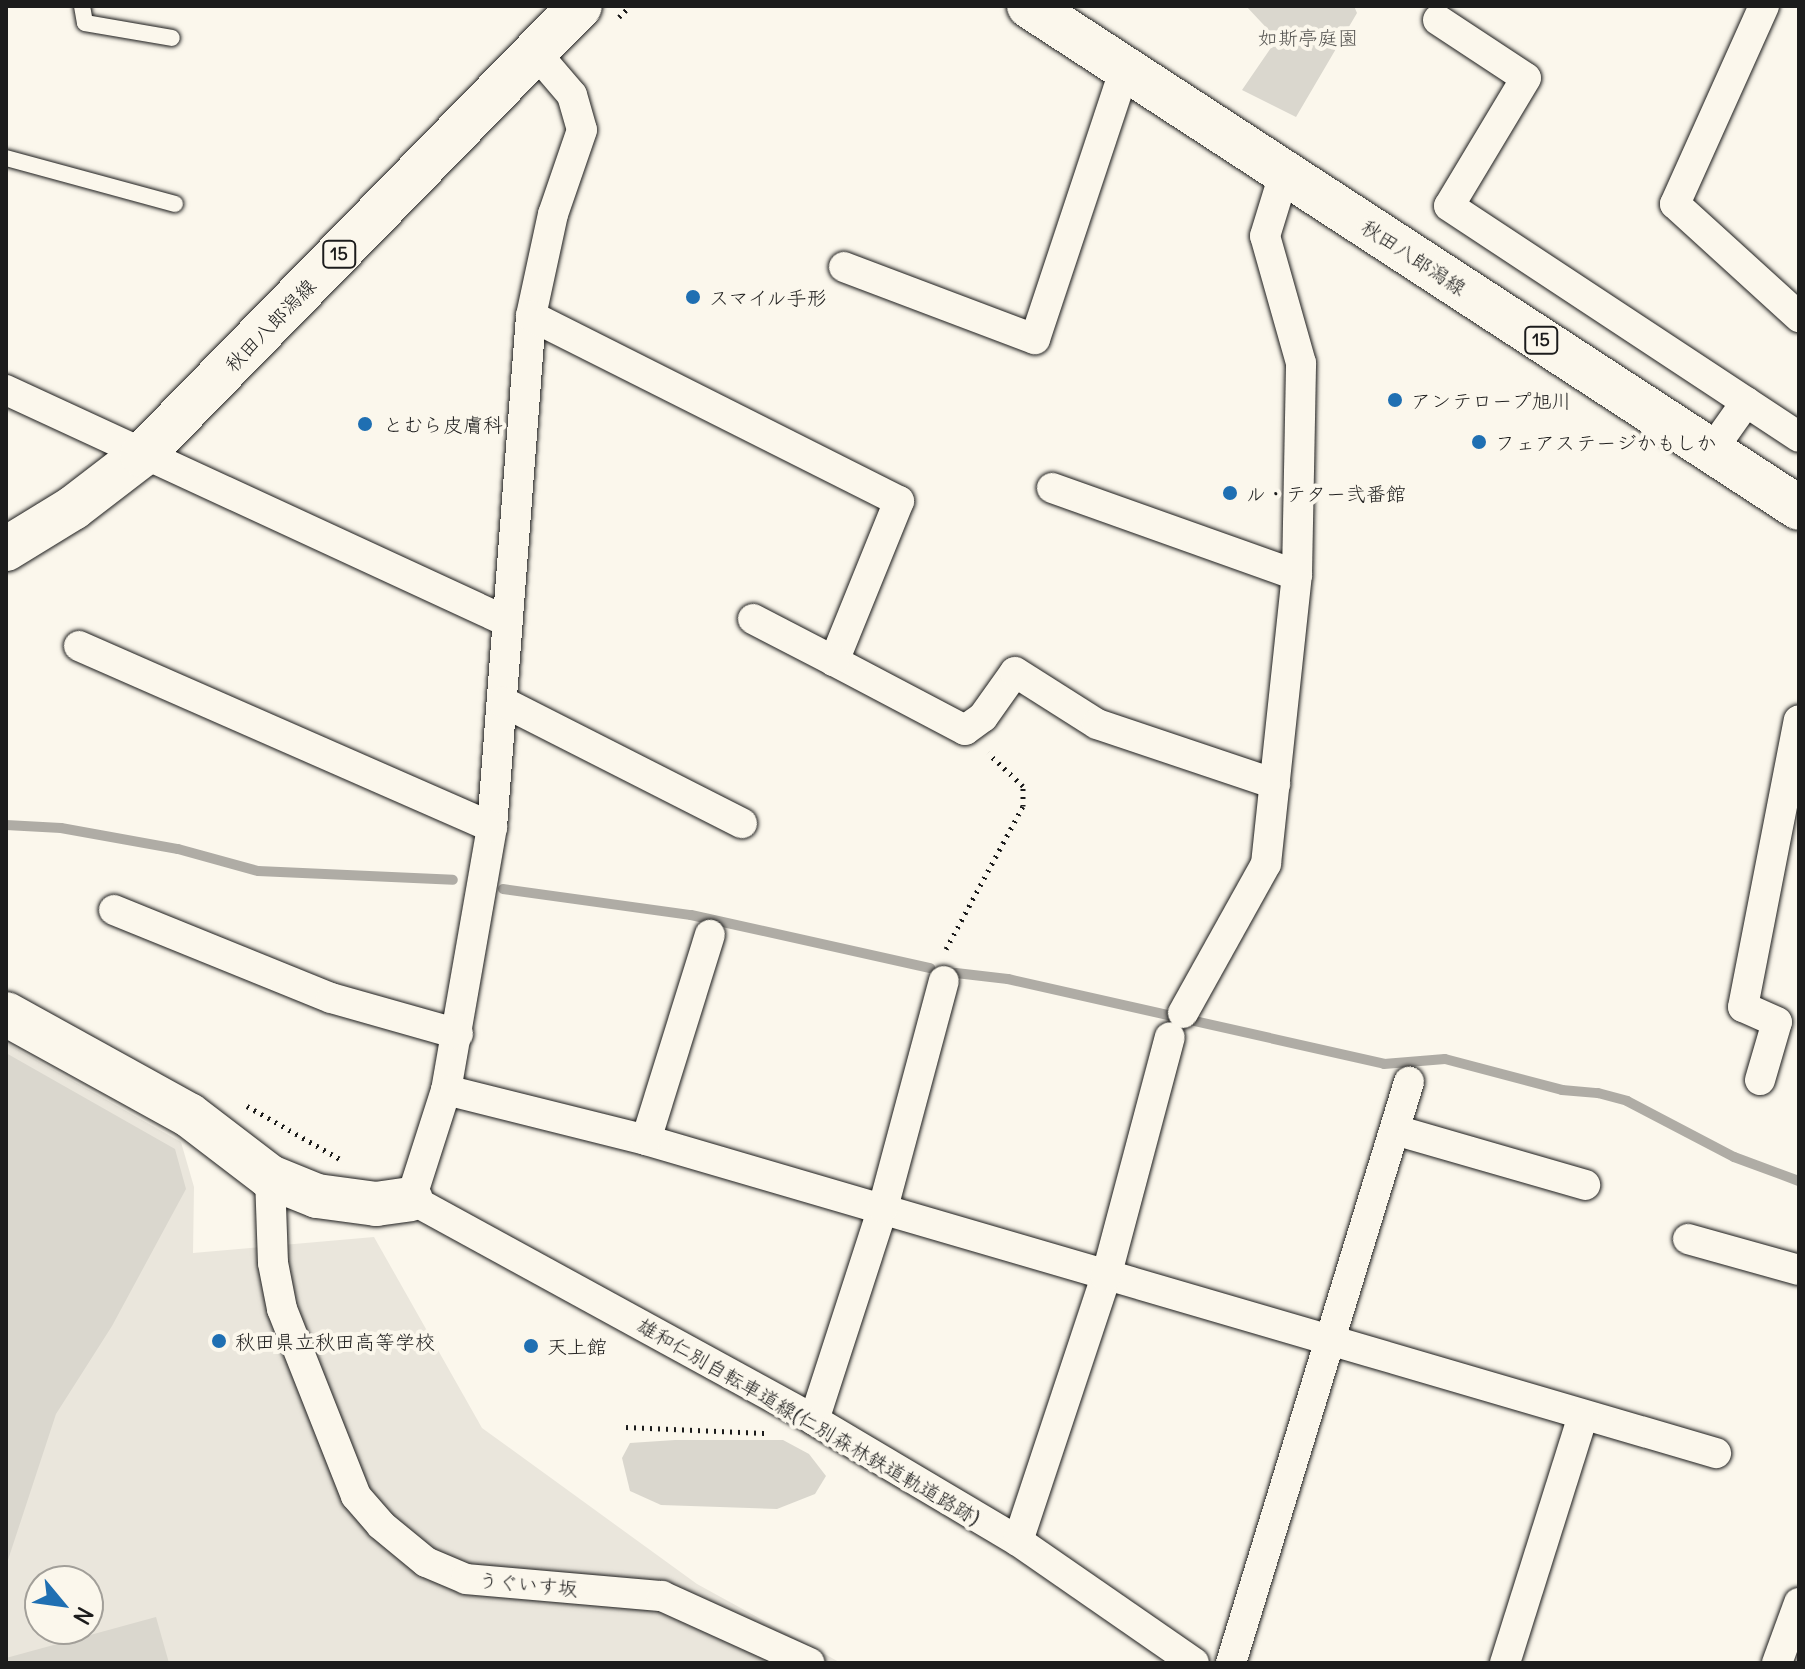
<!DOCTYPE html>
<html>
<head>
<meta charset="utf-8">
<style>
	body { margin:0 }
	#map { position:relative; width:1805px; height:1669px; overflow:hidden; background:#fbf7ec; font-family:Delius,"Klee One",sans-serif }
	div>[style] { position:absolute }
	.built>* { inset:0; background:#eae6dc }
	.green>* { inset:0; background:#dad7ce }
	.stream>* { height:10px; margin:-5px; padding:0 5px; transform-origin:5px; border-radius:5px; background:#afaca5 }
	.path>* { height:5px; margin-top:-2.5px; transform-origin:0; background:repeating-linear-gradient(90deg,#1c1c1c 0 2px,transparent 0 8px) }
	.roads { filter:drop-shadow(0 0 2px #1c1c1c) drop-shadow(0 0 2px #1c1c1c) }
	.lane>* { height:16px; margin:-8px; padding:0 8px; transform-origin:8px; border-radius:8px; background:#fbf7ec }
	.street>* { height:30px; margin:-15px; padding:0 15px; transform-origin:15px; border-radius:15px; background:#fbf7ec }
	.secondary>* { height:44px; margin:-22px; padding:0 22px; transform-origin:22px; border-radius:22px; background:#fbf7ec }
	.primary>* { height:44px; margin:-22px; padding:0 22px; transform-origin:22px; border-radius:22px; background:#fbf7ec }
	.dots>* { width:22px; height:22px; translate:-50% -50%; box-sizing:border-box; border:4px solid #fbf7ec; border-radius:50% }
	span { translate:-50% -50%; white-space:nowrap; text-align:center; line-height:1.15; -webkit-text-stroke:8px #fbf7ec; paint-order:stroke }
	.shield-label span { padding:2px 6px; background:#fbf7ec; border:2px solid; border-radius:6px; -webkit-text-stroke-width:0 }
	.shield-label { font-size:18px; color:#1c1c1c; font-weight:700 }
	.park-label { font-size:20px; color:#555451 }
	.street-label { font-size:20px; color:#1c1c1c }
	.poi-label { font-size:20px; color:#1c1c1c }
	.left { translate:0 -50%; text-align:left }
	.frame { position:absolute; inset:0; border:8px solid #1c1c1c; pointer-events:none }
	.north { position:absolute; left:24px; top:1565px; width:80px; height:80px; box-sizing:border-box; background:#fbf7ec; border:2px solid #a29f99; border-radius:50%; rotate:119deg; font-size:22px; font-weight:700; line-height:32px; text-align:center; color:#1c1c1c }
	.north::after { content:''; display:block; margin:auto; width:28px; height:36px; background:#1f6fb2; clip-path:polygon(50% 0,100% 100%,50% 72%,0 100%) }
</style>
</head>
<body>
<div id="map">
	<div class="built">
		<i style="clip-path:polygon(evenodd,6px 1043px,181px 1142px,194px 1187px,193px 1253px,374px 1237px,482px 1428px,697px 1584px,841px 1663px,6px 1663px,6px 1043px,40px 1581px,88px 1581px,88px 1629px,40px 1629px,40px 1581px)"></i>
	</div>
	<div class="green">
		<i style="clip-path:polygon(1246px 6px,1354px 6px,1357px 13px,1296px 117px,1242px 90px,1277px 39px)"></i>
		<i style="clip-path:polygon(6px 1053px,175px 1149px,186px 1189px,112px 1326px,56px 1414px,6px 1566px)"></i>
		<i style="clip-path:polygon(675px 1440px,783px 1440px,809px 1454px,826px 1476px,815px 1494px,777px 1509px,661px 1505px,630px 1491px,622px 1458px,630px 1443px)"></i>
		<i style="clip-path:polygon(156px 1617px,169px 1663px,6px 1663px,6px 1658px)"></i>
	</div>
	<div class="stream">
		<i style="left:6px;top:825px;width:55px;rotate:3.1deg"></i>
		<i style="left:61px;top:828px;width:119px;rotate:10.2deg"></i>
		<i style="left:178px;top:849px;width:83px;rotate:15.4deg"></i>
		<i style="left:258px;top:871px;width:195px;rotate:2.6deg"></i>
		<i style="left:503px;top:889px;width:190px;rotate:7.9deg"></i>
		<i style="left:691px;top:915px;width:245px;rotate:12.5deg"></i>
		<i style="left:956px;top:973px;width:52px;rotate:6.6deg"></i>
		<i style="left:1008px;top:979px;width:385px;rotate:12.7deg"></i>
		<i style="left:1384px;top:1064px;width:61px;rotate:-4.7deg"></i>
		<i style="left:1445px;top:1059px;width:121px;rotate:14.8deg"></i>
		<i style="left:1562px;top:1090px;width:36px;rotate:5deg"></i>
		<i style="left:1598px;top:1093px;width:30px;rotate:15deg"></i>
		<i style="left:1627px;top:1101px;width:121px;rotate:27.6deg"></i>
		<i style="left:1734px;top:1157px;width:69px;rotate:20.3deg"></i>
	</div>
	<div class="path">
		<i style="left:619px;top:17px;width:16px;rotate:-45deg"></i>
		<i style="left:946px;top:949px;width:162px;rotate:-61.7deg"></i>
		<i style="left:1023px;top:806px;width:20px;rotate:-90deg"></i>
		<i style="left:1023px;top:786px;width:48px;rotate:-136.7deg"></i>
		<i style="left:247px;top:1106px;width:107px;rotate:29.7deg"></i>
		<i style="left:626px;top:1427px;width:140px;rotate:2.5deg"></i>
	</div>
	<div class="roads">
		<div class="lane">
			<i style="left:82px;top:6px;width:17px;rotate:80deg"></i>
			<i style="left:85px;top:23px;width:88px;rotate:9.8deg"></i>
			<i style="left:6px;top:158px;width:175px;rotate:15.2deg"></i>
		</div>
		<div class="street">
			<i style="left:1764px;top:6px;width:217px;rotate:114.2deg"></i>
			<i style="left:1675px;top:204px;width:168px;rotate:42.3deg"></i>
			<i style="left:1438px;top:20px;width:105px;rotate:33.4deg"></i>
			<i style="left:1526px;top:78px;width:149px;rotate:121deg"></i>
			<i style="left:1449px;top:206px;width:419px;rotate:33.4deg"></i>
			<i style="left:536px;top:53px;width:55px;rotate:49.4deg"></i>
			<i style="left:572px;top:95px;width:36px;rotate:74deg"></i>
			<i style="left:582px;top:130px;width:89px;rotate:109deg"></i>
			<i style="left:553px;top:214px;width:104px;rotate:102.2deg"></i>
			<i style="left:531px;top:316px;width:512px;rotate:94.36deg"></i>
			<i style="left:492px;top:827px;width:267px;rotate:99.9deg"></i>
			<i style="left:446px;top:1090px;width:114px;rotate:107.8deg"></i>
			<i style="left:411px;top:1199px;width:460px;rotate:28.7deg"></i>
			<i style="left:814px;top:1420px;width:237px;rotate:30.7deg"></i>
			<i style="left:1018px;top:1541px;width:214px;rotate:34.7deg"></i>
			<i style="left:844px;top:267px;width:204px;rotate:20.7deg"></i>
			<i style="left:1035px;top:339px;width:285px;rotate:-71.6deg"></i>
			<i style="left:531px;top:316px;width:412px;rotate:26.7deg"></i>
			<i style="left:899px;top:501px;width:173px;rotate:112.1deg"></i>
			<i style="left:834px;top:661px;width:148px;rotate:27.8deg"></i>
			<i style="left:965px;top:730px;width:22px;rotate:-36deg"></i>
			<i style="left:983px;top:717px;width:55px;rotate:-54.6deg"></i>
			<i style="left:1015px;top:672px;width:97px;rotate:32.4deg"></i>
			<i style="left:1097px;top:724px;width:188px;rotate:18.6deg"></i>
			<i style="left:6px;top:390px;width:551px;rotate:24.8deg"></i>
			<i style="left:1712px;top:450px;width:59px;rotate:-54.7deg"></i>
			<i style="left:1052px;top:488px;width:260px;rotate:19.6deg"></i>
			<i style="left:753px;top:619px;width:91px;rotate:27.4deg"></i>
			<i style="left:79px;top:646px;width:451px;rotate:23.7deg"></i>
			<i style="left:503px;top:702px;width:268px;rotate:26.9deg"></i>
			<i style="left:114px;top:910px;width:234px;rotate:22.1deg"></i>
			<i style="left:331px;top:998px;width:132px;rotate:15.8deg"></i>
			<i style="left:1183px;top:1013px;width:171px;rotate:-60.9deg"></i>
			<i style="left:1266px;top:864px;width:291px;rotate:-83.9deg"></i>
			<i style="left:1297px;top:575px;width:212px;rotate:-88.9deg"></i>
			<i style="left:1301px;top:363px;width:132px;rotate:-105.8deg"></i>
			<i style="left:1265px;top:236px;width:68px;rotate:-72.9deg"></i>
			<i style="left:1760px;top:1080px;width:60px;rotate:-73.7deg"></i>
			<i style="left:1777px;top:1022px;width:37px;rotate:-156deg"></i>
			<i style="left:1743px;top:1007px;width:292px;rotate:-79deg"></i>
			<i style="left:446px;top:1090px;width:206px;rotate:14deg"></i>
			<i style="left:646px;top:1140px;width:1115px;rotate:16.31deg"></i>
			<i style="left:1395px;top:1130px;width:198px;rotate:16.1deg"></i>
			<i style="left:646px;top:1140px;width:215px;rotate:-72.7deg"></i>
			<i style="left:270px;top:1177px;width:86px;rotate:88deg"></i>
			<i style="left:273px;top:1263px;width:47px;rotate:78.9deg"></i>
			<i style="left:282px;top:1309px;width:201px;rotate:68.4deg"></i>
			<i style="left:356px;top:1496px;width:38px;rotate:49deg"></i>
			<i style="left:381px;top:1525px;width:58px;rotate:39.4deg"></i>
			<i style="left:426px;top:1562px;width:43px;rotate:23deg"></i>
			<i style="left:466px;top:1579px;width:197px;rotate:5deg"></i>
			<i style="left:662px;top:1596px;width:162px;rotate:24.4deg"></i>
			<i style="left:1688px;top:1239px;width:115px;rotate:15.6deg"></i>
			<i style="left:814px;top:1420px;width:223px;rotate:-72deg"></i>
			<i style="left:883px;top:1208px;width:235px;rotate:-75deg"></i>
			<i style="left:1018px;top:1541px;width:278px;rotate:-71.6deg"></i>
			<i style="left:1106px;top:1277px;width:248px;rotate:-75.1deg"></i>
			<i style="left:1231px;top:1663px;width:608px;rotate:-72.97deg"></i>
			<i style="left:1505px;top:1663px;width:260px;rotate:-72.5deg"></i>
			<i style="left:1777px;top:1663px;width:64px;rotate:-69.9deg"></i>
		</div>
		<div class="secondary">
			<i style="left:6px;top:1014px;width:209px;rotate:28.9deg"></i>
			<i style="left:189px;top:1115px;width:102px;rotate:37.4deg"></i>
			<i style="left:270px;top:1177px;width:51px;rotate:22deg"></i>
			<i style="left:317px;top:1196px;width:60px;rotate:7.7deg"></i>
			<i style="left:376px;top:1204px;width:35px;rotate:-8deg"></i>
		</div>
		<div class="primary">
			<i style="left:1029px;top:6px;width:919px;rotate:33.1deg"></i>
			<i style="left:6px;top:549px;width:79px;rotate:-31.5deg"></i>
			<i style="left:73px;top:508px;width:87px;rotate:-37.5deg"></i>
			<i style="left:142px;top:455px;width:627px;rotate:-45.71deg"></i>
		</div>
	</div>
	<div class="dots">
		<i style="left:693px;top:297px;background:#1f6fb2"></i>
		<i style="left:1395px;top:400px;background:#1f6fb2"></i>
		<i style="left:365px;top:424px;background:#1f6fb2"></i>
		<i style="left:1479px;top:442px;background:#1f6fb2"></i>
		<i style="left:1230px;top:493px;background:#1f6fb2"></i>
		<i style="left:219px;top:1341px;background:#1f6fb2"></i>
		<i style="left:531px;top:1346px;background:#1f6fb2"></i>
	</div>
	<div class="shield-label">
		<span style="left:339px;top:254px">15</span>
		<span style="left:1541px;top:340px">15</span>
	</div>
	<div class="park-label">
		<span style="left:1308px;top:37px">如斯亭庭園</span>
	</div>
	<div class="street-label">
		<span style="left:1414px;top:257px;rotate:33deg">秋田八郎潟線</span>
		<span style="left:270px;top:325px;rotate:-46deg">秋田八郎潟線</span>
		<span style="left:809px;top:1421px;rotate:30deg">雄和仁別自転車道線(仁別森林鉄道軌道路跡)</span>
		<span style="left:528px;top:1584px;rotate:5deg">うぐいす坂</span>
	</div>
	<div class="poi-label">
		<span class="left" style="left:709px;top:297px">スマイル手形</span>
		<span class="left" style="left:1411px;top:400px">アンテロープ旭川</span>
		<span class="left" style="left:383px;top:424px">とむら皮膚科</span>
		<span class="left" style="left:1495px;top:442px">フェアステージかもしか</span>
		<span class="left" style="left:1246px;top:493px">ル・テター弐番館</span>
		<span class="left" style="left:235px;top:1341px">秋田県立秋田高等学校</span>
		<span class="left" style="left:547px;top:1346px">天上館</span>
	</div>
	<div class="frame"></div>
	<div class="north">N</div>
</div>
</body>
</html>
